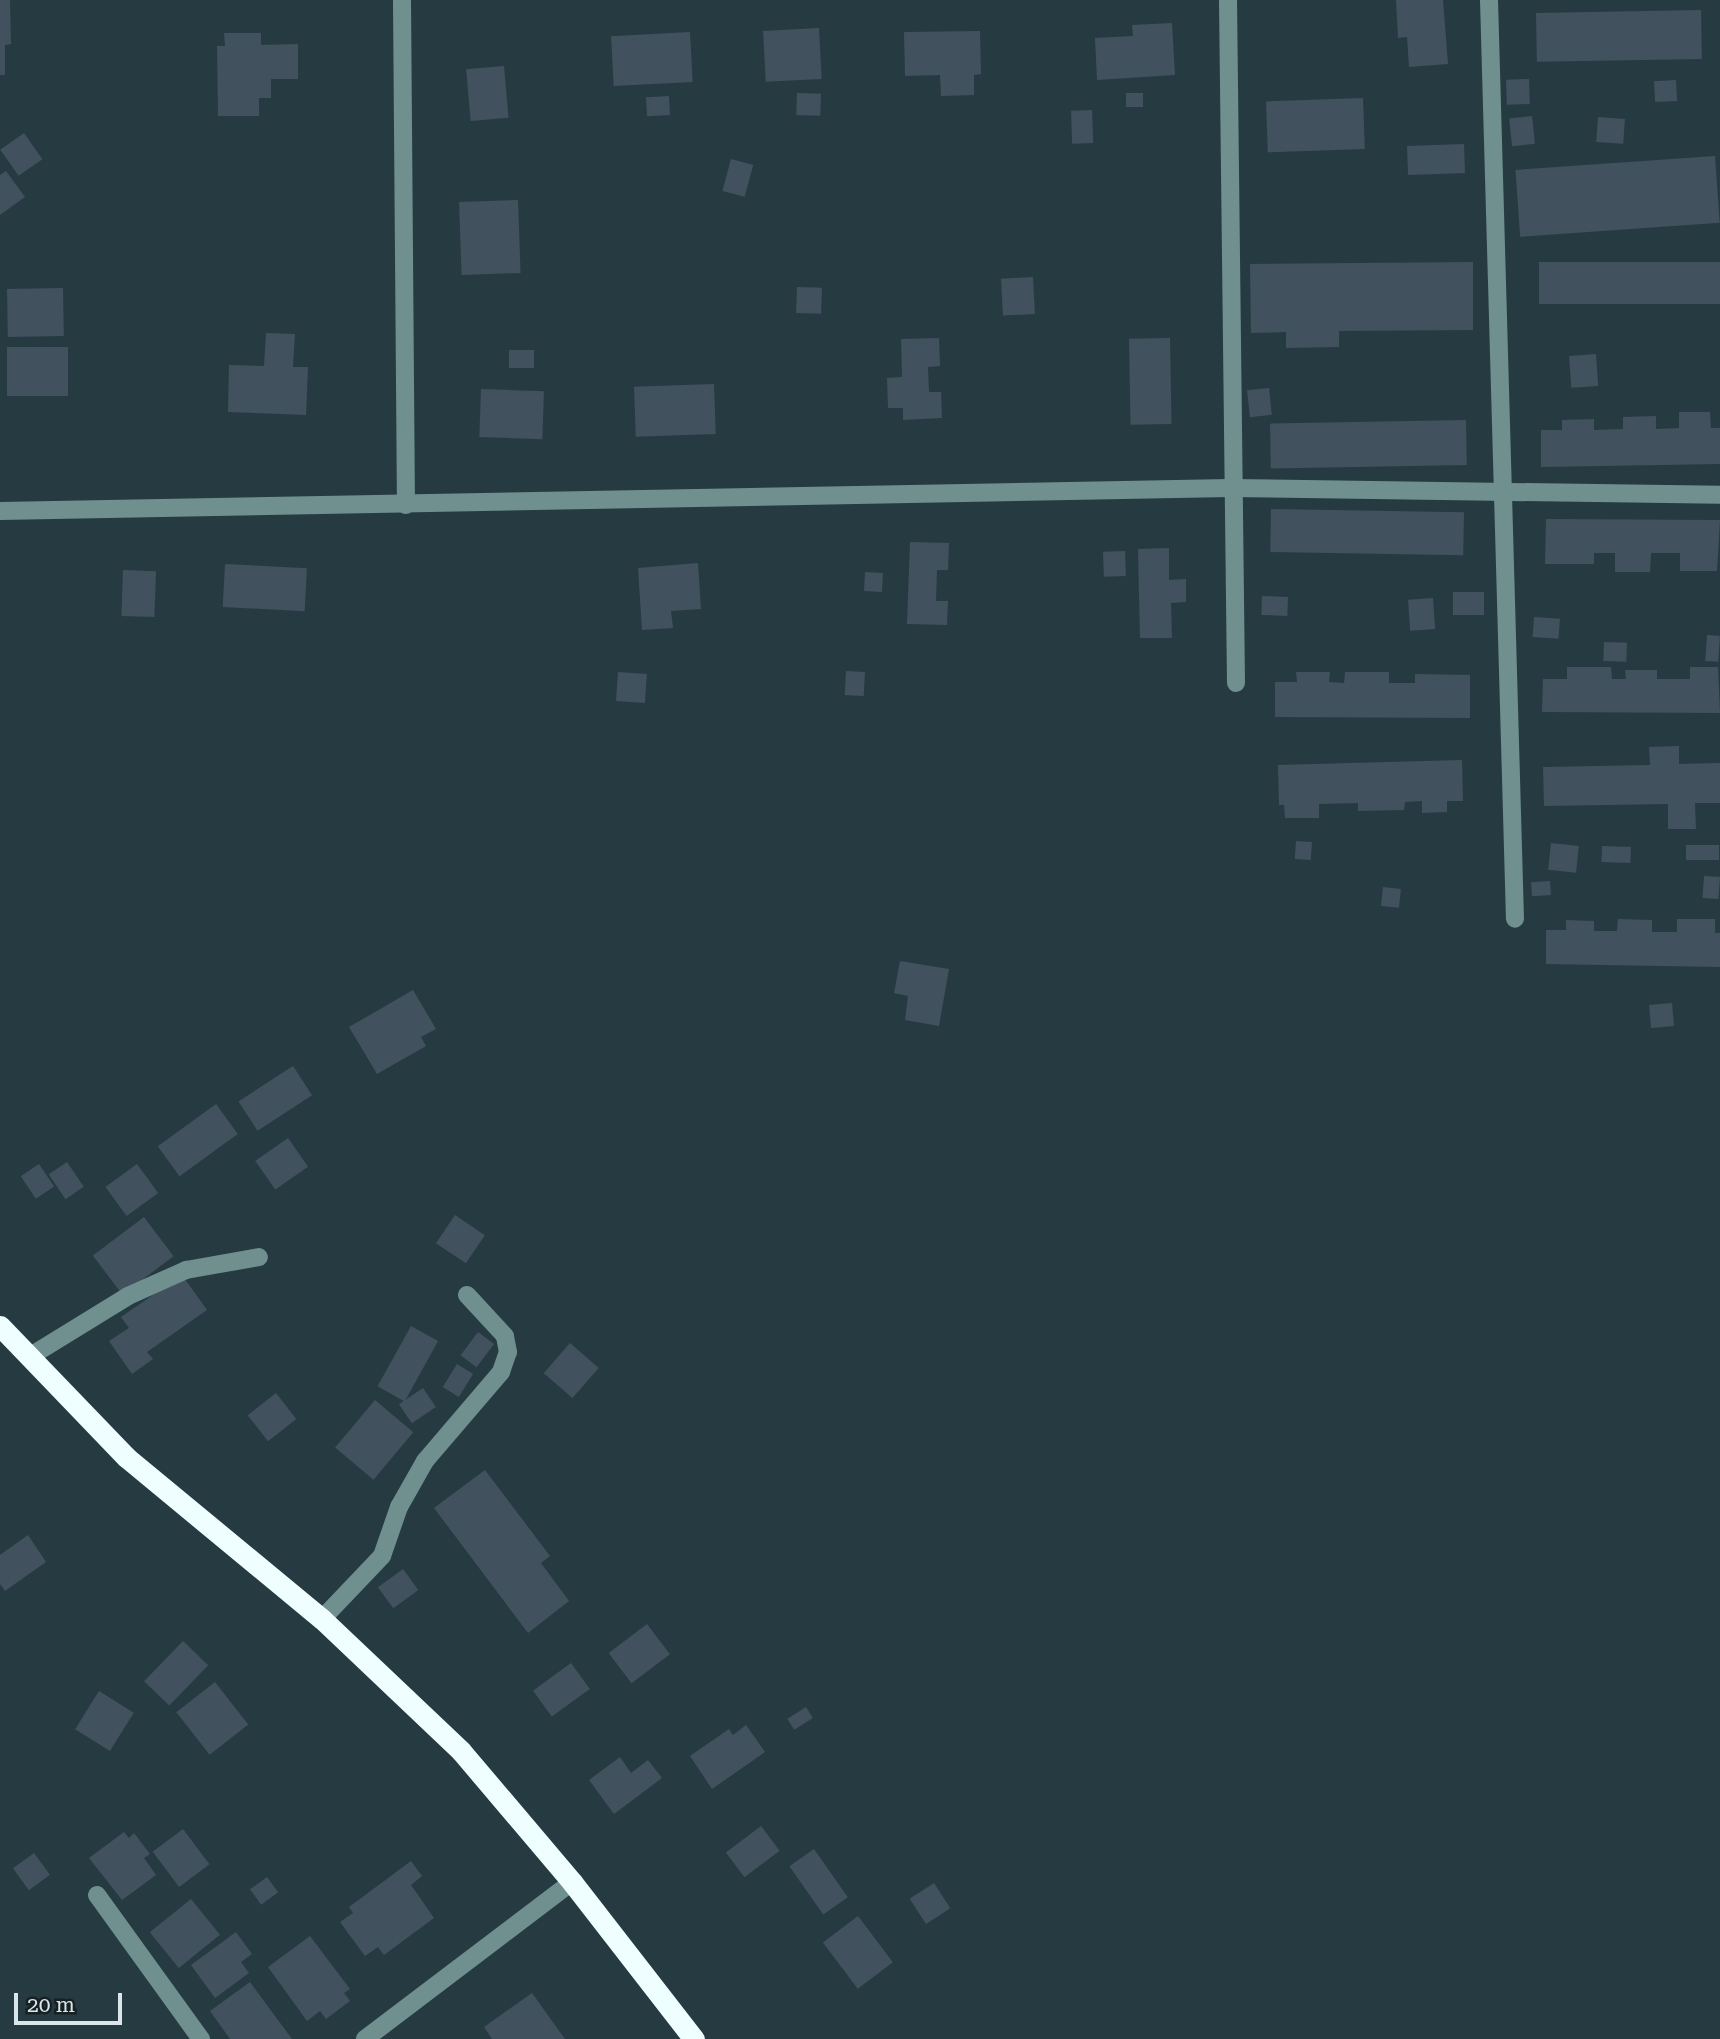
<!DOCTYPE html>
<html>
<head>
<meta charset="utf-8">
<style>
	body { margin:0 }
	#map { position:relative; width:1720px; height:2039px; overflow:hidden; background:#263b41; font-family:"Roboto Serif",serif }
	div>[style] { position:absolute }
	.building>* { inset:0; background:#42515e; transform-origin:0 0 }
	.minor>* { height:18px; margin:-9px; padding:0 9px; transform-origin:9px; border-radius:9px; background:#70908f }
	.highway>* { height:21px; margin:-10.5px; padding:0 10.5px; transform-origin:10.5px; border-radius:10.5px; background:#effefe }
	span { translate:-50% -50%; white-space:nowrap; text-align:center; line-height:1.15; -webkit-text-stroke:5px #172023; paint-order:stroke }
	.scale { position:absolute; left:14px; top:1993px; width:108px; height:32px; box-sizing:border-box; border:4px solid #dae6ea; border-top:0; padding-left:9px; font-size:21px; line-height:24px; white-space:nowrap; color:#dae6ea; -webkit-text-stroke:5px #172023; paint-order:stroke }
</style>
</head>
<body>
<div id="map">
	<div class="building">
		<i style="clip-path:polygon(0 0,10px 0,11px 44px,5px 45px,5px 75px,0 75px)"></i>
		<i style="clip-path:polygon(1396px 0,1443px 0,1448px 64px,1409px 67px,1407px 37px,1398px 38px)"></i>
		<i style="left:1701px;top:10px;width:49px;height:165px;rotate:89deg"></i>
		<i style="clip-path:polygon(1172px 23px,1175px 75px,1097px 80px,1095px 38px,1133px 36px,1132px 25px)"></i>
		<i style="left:819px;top:28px;width:51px;height:56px;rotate:87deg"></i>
		<i style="clip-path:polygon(980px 31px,981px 74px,974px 75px,974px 95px,941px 96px,940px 75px,905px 76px,904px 32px)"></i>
		<i style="left:690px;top:32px;width:50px;height:79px;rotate:87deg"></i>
		<i style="clip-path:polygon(224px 33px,261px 33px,261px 45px,298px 44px,298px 79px,271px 79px,271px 98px,259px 98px,259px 116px,218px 116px,217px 46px,225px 46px)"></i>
		<i style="left:504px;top:66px;width:52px;height:38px;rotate:85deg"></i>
		<i style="left:1529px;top:79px;width:25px;height:23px;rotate:88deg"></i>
		<i style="left:1676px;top:80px;width:21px;height:22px;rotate:87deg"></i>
		<i style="left:797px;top:93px;width:24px;height:22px;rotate:2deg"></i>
		<i style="left:1143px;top:93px;width:14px;height:17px;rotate:90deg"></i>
		<i style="left:669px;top:96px;width:19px;height:23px;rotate:87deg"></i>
		<i style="left:1363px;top:98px;width:51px;height:97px;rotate:88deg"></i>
		<i style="left:1092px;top:110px;width:33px;height:21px;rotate:88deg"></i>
		<i style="left:1532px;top:116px;width:28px;height:23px;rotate:84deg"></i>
		<i style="left:1598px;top:117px;width:27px;height:25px;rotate:4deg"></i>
		<i style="left:24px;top:133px;width:32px;height:29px;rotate:55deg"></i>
		<i style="left:1464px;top:144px;width:29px;height:57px;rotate:88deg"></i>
		<i style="left:1715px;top:156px;width:67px;height:200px;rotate:86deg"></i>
		<i style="left:731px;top:159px;width:23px;height:33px;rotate:15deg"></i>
		<i style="clip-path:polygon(6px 171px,25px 197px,0 215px,0 175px)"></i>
		<i style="left:518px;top:200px;width:73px;height:59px;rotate:88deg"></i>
		<i style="clip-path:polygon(1473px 262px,1473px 330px,1339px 331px,1339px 347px,1286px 348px,1286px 332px,1251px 333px,1250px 264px)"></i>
		<i style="left:1720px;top:262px;width:42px;height:181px;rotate:90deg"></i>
		<i style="left:1033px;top:277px;width:37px;height:32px;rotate:87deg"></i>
		<i style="left:797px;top:287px;width:25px;height:26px;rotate:2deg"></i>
		<i style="left:63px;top:288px;width:48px;height:56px;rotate:89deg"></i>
		<i style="clip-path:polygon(266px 333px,295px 334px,293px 367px,308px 367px,306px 415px,228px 412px,229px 365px,264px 366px)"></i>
		<i style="clip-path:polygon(939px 338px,940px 366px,928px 367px,929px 392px,941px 392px,942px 418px,903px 420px,903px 408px,888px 408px,887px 378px,902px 377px,901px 339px)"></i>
		<i style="left:1170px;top:338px;width:86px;height:41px;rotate:89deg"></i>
		<i style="left:7px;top:347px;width:61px;height:49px"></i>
		<i style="left:509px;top:350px;width:25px;height:18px"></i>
		<i style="left:1596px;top:354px;width:32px;height:27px;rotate:86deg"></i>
		<i style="left:714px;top:384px;width:50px;height:80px;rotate:88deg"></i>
		<i style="left:1269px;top:388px;width:27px;height:22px;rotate:84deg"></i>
		<i style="left:481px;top:389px;width:63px;height:48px;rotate:2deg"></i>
		<i style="clip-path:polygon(1679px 412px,1710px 412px,1711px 428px,1720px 428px,1720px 464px,1541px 467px,1541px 430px,1562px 430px,1562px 420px,1594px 419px,1594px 430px,1623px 429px,1623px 417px,1656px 416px,1656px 429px,1679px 428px)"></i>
		<i style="left:1466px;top:420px;width:45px;height:196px;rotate:89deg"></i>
		<i style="left:1271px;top:509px;width:193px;height:43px;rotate:1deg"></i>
		<i style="clip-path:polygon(1546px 519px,1720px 520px,1717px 571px,1680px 571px,1680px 553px,1651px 553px,1650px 572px,1615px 572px,1615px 553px,1594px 553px,1594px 564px,1545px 564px)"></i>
		<i style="clip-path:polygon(910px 542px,949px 543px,948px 570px,937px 570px,936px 601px,948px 601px,947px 625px,907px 624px)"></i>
		<i style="clip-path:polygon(1169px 548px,1169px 580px,1186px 579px,1186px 602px,1171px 603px,1172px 638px,1140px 638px,1138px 549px)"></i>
		<i style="left:1125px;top:551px;width:25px;height:22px;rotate:88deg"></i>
		<i style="clip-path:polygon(698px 563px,701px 609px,671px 611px,673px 628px,642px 630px,638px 568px)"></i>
		<i style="left:225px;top:564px;width:82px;height:43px;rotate:3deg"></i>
		<i style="left:123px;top:570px;width:33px;height:46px;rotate:2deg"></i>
		<i style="left:865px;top:572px;width:18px;height:19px;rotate:3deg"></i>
		<i style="left:1453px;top:592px;width:31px;height:23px"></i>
		<i style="left:1262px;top:596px;width:26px;height:19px;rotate:2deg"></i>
		<i style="left:1433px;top:598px;width:31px;height:25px;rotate:86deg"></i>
		<i style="left:1534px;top:617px;width:26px;height:20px;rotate:4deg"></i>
		<i style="left:1707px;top:635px;width:13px;height:26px;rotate:4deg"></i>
		<i style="left:1604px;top:642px;width:23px;height:19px;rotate:2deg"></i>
		<i style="clip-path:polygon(1567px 667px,1611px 667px,1612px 679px,1626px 679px,1625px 670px,1657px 670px,1657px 679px,1690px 679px,1690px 667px,1718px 667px,1720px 713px,1542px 712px,1543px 679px,1567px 679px)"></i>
		<i style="left:846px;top:671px;width:19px;height:24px;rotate:3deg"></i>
		<i style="left:618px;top:672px;width:29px;height:29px;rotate:4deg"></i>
		<i style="clip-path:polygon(1296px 672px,1330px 672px,1329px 682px,1344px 683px,1345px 672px,1389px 672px,1389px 683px,1415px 683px,1415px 674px,1470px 675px,1470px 718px,1275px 717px,1275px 682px,1297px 682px)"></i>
		<i style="clip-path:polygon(1679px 746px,1679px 764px,1720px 763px,1720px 803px,1695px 803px,1696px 829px,1668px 829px,1668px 804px,1544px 806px,1543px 767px,1650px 765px,1649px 747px)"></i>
		<i style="clip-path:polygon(1462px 760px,1463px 801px,1447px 801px,1447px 812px,1422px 813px,1422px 801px,1405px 802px,1404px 810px,1358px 811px,1358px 803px,1319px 804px,1319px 818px,1285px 818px,1284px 805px,1279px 805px,1278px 765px)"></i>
		<i style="left:1296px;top:841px;width:16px;height:18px;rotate:4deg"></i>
		<i style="left:1551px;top:843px;width:28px;height:27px;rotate:6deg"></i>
		<i style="left:1719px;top:845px;width:15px;height:33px;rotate:90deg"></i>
		<i style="left:1602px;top:846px;width:29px;height:16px;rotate:2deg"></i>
		<i style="left:1704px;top:876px;width:16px;height:22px;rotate:4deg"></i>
		<i style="left:1550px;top:881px;width:14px;height:19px;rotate:86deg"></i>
		<i style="left:1383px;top:887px;width:18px;height:19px;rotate:6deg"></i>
		<i style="clip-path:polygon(1618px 919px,1652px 920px,1652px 932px,1677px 932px,1677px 919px,1715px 919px,1715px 933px,1720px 933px,1720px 967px,1546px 964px,1546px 930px,1566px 930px,1566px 920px,1594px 921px,1594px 931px,1617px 931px)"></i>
		<i style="clip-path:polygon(900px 961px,949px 969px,939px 1026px,905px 1020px,908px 996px,894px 993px)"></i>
		<i style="clip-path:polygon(413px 990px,436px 1029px,421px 1037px,426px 1046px,377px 1074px,349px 1027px)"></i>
		<i style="left:1672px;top:1003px;width:23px;height:23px;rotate:85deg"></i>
		<i style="left:293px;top:1066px;width:35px;height:65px;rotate:57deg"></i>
		<i style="left:216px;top:1104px;width:37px;height:72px;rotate:54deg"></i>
		<i style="left:288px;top:1138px;width:35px;height:40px;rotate:55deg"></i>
		<i style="left:67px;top:1162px;width:30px;height:22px;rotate:56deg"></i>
		<i style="left:39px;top:1164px;width:27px;height:22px;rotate:56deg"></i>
		<i style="left:137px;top:1164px;width:36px;height:39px;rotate:54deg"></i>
		<i style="left:455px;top:1215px;width:36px;height:34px;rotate:34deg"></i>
		<i style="left:144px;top:1217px;width:49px;height:64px;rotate:53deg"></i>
		<i style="clip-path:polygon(182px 1275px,207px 1310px,147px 1352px,153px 1359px,132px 1374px,109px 1341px,129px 1328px,121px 1317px)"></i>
		<i style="left:411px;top:1326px;width:31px;height:69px;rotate:29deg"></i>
		<i style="left:478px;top:1332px;width:20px;height:29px;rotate:37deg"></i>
		<i style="left:570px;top:1343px;width:38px;height:40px;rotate:41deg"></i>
		<i style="left:457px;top:1364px;width:19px;height:27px;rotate:32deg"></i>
		<i style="left:423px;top:1388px;width:23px;height:29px;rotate:56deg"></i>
		<i style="left:276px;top:1393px;width:33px;height:36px;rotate:52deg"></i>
		<i style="left:375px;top:1400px;width:50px;height:62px;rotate:40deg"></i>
		<i style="clip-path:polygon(485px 1470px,550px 1556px,541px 1563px,569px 1601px,528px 1633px,434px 1508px)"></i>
		<i style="clip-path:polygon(28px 1535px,46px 1562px,5px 1591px,0 1584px,0 1555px)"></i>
		<i style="left:403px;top:1569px;width:26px;height:31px;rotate:54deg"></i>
		<i style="left:647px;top:1624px;width:38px;height:48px;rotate:53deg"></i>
		<i style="left:183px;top:1641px;width:35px;height:56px;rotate:44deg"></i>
		<i style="left:571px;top:1663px;width:32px;height:47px;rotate:54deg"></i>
		<i style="left:215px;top:1682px;width:54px;height:49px;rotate:52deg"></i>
		<i style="left:99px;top:1691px;width:41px;height:45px;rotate:32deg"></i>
		<i style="left:806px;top:1707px;width:13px;height:22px;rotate:58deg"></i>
		<i style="clip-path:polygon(746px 1725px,765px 1752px,712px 1789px,690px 1756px,729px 1729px,733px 1735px)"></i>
		<i style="clip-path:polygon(620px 1757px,631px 1773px,648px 1760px,662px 1778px,614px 1814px,589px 1780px)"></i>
		<i style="left:761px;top:1826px;width:31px;height:44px;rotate:53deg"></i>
		<i style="left:183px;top:1829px;width:44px;height:38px;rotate:53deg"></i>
		<i style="clip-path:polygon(124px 1832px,129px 1838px,134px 1833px,150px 1854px,144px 1858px,156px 1875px,122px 1900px,89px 1858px)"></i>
		<i style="left:814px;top:1849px;width:59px;height:30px;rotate:55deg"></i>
		<i style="left:34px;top:1853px;width:27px;height:26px;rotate:54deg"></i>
		<i style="clip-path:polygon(411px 1861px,422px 1876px,411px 1885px,434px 1918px,384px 1955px,378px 1947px,365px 1956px,340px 1922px,353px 1913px,349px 1907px)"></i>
		<i style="left:267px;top:1877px;width:19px;height:21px;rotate:54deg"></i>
		<i style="left:934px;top:1883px;width:30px;height:29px;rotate:57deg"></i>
		<i style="left:191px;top:1899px;width:46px;height:53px;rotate:51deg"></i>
		<i style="left:858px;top:1916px;width:58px;height:44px;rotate:53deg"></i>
		<i style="clip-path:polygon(236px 1932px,252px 1954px,241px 1962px,249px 1973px,215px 1998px,191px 1965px)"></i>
		<i style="clip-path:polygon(310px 1936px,350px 1989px,344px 1993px,350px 2001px,326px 2019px,320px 2011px,307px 2021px,268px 1967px)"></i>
		<i style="clip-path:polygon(250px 1982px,292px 2039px,230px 2039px,210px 2011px)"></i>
		<i style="clip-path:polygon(532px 1993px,565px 2039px,492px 2039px,484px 2027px)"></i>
	</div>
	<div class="minor">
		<i style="left:402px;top:0;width:505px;rotate:89.55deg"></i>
		<i style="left:1228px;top:0;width:683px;rotate:89.33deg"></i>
		<i style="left:1489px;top:0;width:919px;rotate:88.38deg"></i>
		<i style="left:0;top:511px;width:1230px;rotate:-1.07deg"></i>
		<i style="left:1230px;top:488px;width:490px;rotate:0.8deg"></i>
		<i style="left:29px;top:1357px;width:116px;rotate:-31.6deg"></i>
		<i style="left:128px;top:1296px;width:64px;rotate:-24.1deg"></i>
		<i style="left:186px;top:1270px;width:74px;rotate:-10.1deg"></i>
		<i style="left:322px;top:1619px;width:87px;rotate:-46.4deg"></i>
		<i style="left:382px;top:1556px;width:52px;rotate:-70.9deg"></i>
		<i style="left:399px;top:1507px;width:53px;rotate:-60.5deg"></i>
		<i style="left:425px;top:1461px;width:117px;rotate:-49.5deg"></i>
		<i style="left:501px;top:1372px;width:21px;rotate:-71deg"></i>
		<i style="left:508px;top:1352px;width:16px;rotate:-101deg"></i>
		<i style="left:505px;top:1336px;width:56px;rotate:-132.8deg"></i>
		<i style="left:97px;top:1895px;width:178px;rotate:54.2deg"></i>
		<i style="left:365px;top:2039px;width:260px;rotate:-37.2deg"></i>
	</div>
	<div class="highway">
		<i style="left:0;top:1326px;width:182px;rotate:46.1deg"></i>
		<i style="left:126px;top:1457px;width:254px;rotate:39.6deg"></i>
		<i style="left:322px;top:1619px;width:192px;rotate:43.5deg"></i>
		<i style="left:461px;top:1751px;width:172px;rotate:49.7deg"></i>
		<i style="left:572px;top:1882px;width:199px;rotate:52.2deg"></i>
	</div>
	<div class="scale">20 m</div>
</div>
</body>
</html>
